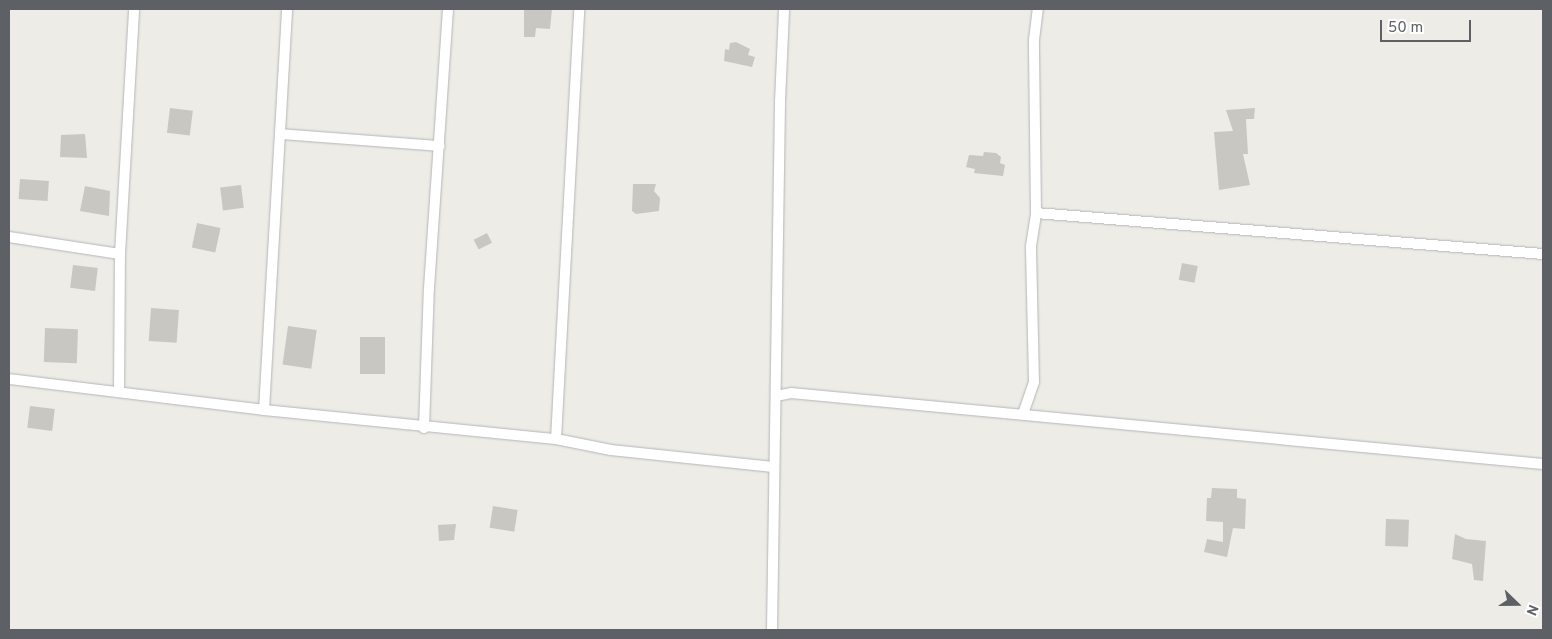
<!DOCTYPE html>
<html>
<head>
<meta charset="utf-8">
<style>
	body { margin:0 }
	#map { position:relative; width:1552px; height:639px; overflow:hidden; background:#eeece6; font-family:Overpass,sans-serif }
	div>[style] { position:absolute }
	.building>* { inset:0; background:#c9c7c2; transform-origin:0 0 }
	.roads { filter:drop-shadow(0 0 1px #b3b5b9) drop-shadow(0 0 1px #b3b5b9) }
	.minor>* { height:10px; margin:-5px; padding:0 5px; transform-origin:5px; border-radius:5px; background:#fff }
	span { translate:-50% -50%; white-space:nowrap; text-align:center; line-height:1.15; -webkit-text-stroke:4.5px #fff; paint-order:stroke }
	.frame { position:absolute; inset:0; border:10px solid #5d6064; pointer-events:none }
	.north { position:absolute; left:1492px; top:579px; width:50px; height:50px; -webkit-text-stroke:4px #fff; paint-order:stroke; rotate:112deg; font-size:14px; font-weight:700; line-height:20px; text-align:center; color:#5d6064 }
	.north::after { content:''; display:block; margin:auto; width:18px; height:22px; background:#5d6064; clip-path:polygon(50% 0,100% 100%,50% 72%,0 100%) }
	.scale { position:absolute; left:1380px; top:20px; width:91px; height:22px; box-sizing:border-box; border:2px solid #5d6064; border-top:0; padding-left:6px; font-size:15px; line-height:18px; white-space:nowrap; color:#5d6064; -webkit-text-stroke:4px #fff; paint-order:stroke }
</style>
</head>
<body>
<div id="map">
	<div class="building">
		<i style="clip-path:polygon(524px 9px,552px 9px,550px 29px,536px 28px,535px 37px,524px 37px)"></i>
		<i style="clip-path:polygon(736px 42px,750px 49px,748px 55px,755px 57px,752px 67px,724px 61px,725px 49px,729px 50px,730px 43px)"></i>
		<i style="left:170px;top:108px;width:23px;height:25px;rotate:7deg"></i>
		<i style="clip-path:polygon(1255px 108px,1254px 119px,1246px 119px,1248px 154px,1243px 154px,1250px 185px,1219px 190px,1214px 132px,1233px 131px,1226px 110px)"></i>
		<i style="clip-path:polygon(85px 134px,87px 158px,60px 157px,61px 135px)"></i>
		<i style="clip-path:polygon(984px 152px,996px 153px,1001px 157px,1000px 163px,1005px 165px,1003px 176px,974px 173px,975px 169px,966px 167px,969px 155px,983px 156px)"></i>
		<i style="left:20px;top:179px;width:29px;height:20px;rotate:4deg"></i>
		<i style="clip-path:polygon(633px 184px,656px 184px,654px 191px,660px 198px,659px 211px,636px 214px,632px 211px)"></i>
		<i style="left:241px;top:185px;width:23px;height:21px;rotate:83deg"></i>
		<i style="clip-path:polygon(85px 186px,110px 191px,109px 216px,80px 211px)"></i>
		<i style="left:197px;top:223px;width:24px;height:25px;rotate:12deg"></i>
		<i style="left:487px;top:233px;width:11px;height:15px;rotate:63deg"></i>
		<i style="left:1182px;top:263px;width:16px;height:17px;rotate:11deg"></i>
		<i style="left:73px;top:265px;width:25px;height:23px;rotate:7deg"></i>
		<i style="left:151px;top:308px;width:28px;height:33px;rotate:4deg"></i>
		<i style="left:288px;top:326px;width:29px;height:39px;rotate:8deg"></i>
		<i style="left:45px;top:328px;width:33px;height:34px;rotate:2deg"></i>
		<i style="left:360px;top:337px;width:25px;height:37px"></i>
		<i style="left:30px;top:406px;width:25px;height:22px;rotate:7deg"></i>
		<i style="clip-path:polygon(1212px 488px,1237px 489px,1237px 498px,1246px 499px,1245px 529px,1233px 528px,1227px 557px,1204px 552px,1207px 539px,1223px 542px,1223px 522px,1206px 521px,1207px 498px,1211px 498px)"></i>
		<i style="left:493px;top:506px;width:25px;height:22px;rotate:9deg"></i>
		<i style="left:1386px;top:519px;width:23px;height:27px;rotate:2deg"></i>
		<i style="clip-path:polygon(456px 524px,454px 540px,439px 541px,438px 525px)"></i>
		<i style="clip-path:polygon(1455px 534px,1466px 539px,1486px 541px,1483px 581px,1474px 580px,1472px 564px,1452px 559px)"></i>
	</div>
	<div class="roads">
		<div class="minor">
			<i style="left:280px;top:134px;width:160px;rotate:4.3deg"></i>
			<i style="left:1036px;top:213px;width:509px;rotate:4.62deg"></i>
			<i style="left:9px;top:237px;width:112px;rotate:8.7deg"></i>
			<i style="left:9px;top:379px;width:257px;rotate:6.9deg"></i>
			<i style="left:264px;top:410px;width:293px;rotate:5.7deg"></i>
			<i style="left:556px;top:439px;width:56px;rotate:11.3deg"></i>
			<i style="left:611px;top:450px;width:163px;rotate:6deg"></i>
			<i style="left:119px;top:392px;width:138px;rotate:-89.6deg"></i>
			<i style="left:120px;top:254px;width:245px;rotate:-86.7deg"></i>
			<i style="left:776px;top:396px;width:15px;rotate:-11deg"></i>
			<i style="left:791px;top:393px;width:755px;rotate:5.39deg"></i>
			<i style="left:264px;top:410px;width:402px;rotate:-86.7deg"></i>
			<i style="left:1023px;top:414px;width:34px;rotate:-71deg"></i>
			<i style="left:1034px;top:382px;width:136px;rotate:-91.3deg"></i>
			<i style="left:1031px;top:246px;width:33px;rotate:-81deg"></i>
			<i style="left:1036px;top:213px;width:173px;rotate:-90.7deg"></i>
			<i style="left:1034px;top:40px;width:31px;rotate:-83deg"></i>
			<i style="left:424px;top:428px;width:140px;rotate:-88deg"></i>
			<i style="left:429px;top:288px;width:280px;rotate:-86.1deg"></i>
			<i style="left:556px;top:439px;width:431px;rotate:-86.9deg"></i>
			<i style="left:772px;top:630px;width:528px;rotate:-89.13deg"></i>
			<i style="left:780px;top:102px;width:93px;rotate:-87.5deg"></i>
		</div>
	</div>
	<div class="frame"></div>
	<div class="north">N</div>
	<div class="scale">50 m</div>
</div>
</body>
</html>
